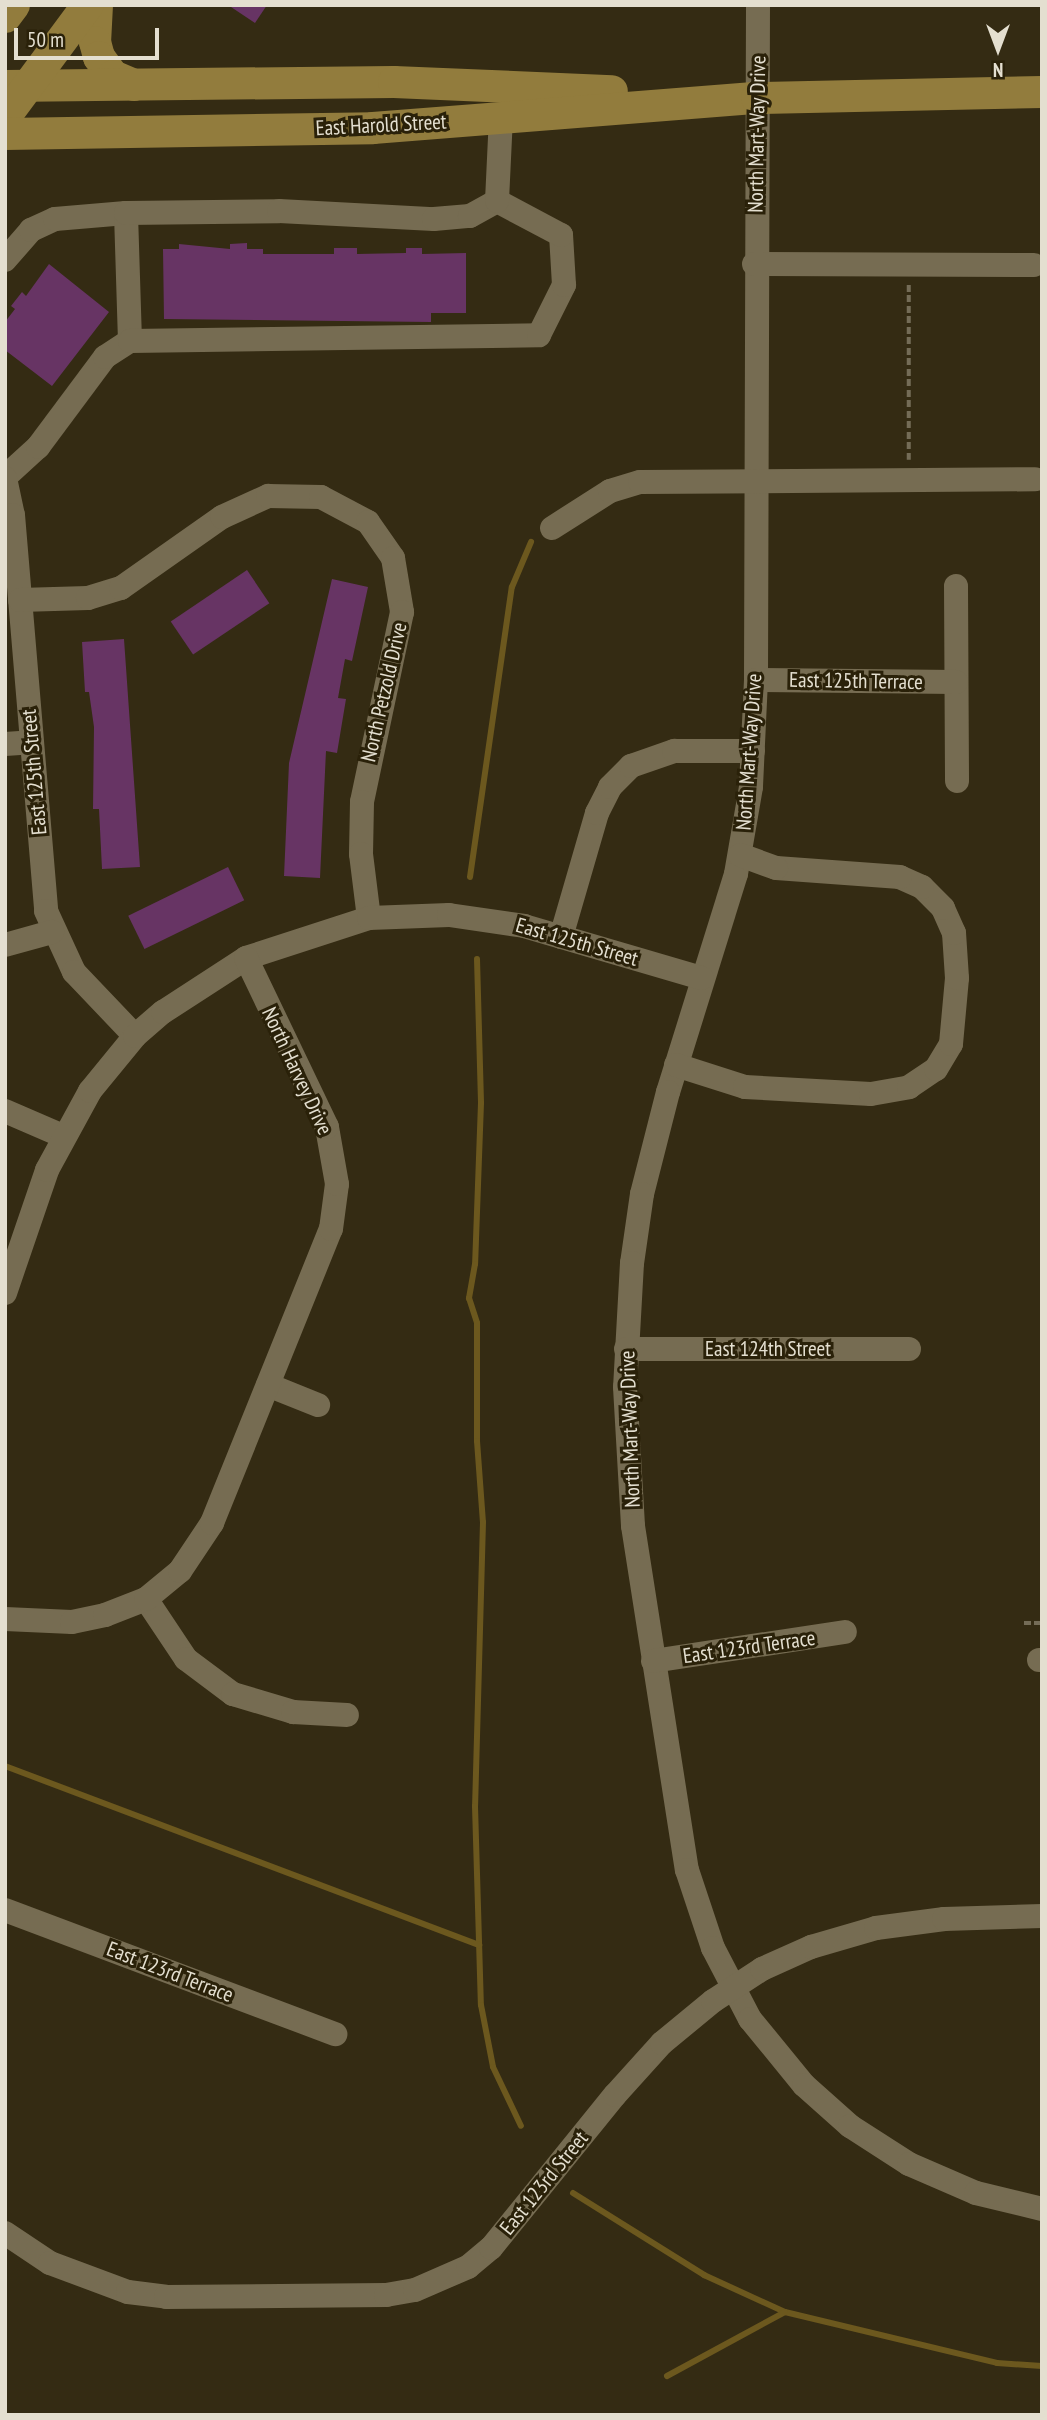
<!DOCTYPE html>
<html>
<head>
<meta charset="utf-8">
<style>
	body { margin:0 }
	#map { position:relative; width:1047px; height:2420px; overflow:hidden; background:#342b13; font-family:"PT Sans Narrow",sans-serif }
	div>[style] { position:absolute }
	.stream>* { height:6px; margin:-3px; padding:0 3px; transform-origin:3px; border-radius:3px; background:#6c581e }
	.building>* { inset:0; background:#673464; transform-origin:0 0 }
	.path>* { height:3.5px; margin-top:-1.75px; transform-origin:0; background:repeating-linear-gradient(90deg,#746c57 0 7px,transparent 0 10.5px) }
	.minor>* { height:24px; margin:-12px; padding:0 12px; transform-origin:12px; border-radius:12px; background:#766c52 }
	.major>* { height:32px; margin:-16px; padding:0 16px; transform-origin:16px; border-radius:16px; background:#927c3d }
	span { translate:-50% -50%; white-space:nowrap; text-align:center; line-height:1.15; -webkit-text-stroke:6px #2a2109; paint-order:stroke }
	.street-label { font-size:21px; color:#e4dfd0 }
	.frame { position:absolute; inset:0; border:7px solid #e4dfd0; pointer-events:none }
	.north { position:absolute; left:963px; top:14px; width:70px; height:70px; -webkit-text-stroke:5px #2a2109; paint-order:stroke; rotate:180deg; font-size:19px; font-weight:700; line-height:28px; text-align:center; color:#e4dfd0 }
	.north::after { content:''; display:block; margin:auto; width:24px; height:32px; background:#e4dfd0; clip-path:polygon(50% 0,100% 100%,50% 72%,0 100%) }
	.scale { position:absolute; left:14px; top:28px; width:145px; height:32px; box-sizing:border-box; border:4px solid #e4dfd0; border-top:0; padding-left:9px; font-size:21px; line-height:24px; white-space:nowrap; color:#e4dfd0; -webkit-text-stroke:5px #2a2109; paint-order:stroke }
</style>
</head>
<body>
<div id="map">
	<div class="stream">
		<i style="left:470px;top:877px;width:293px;rotate:-81.8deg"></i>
		<i style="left:512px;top:587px;width:49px;rotate:-67.1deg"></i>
		<i style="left:477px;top:959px;width:144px;rotate:88.4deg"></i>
		<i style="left:481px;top:1103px;width:161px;rotate:92.1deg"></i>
		<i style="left:475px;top:1264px;width:35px;rotate:100deg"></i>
		<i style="left:469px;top:1298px;width:26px;rotate:72deg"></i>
		<i style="left:477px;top:1323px;width:118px;rotate:90deg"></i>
		<i style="left:477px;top:1441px;width:81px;rotate:85.8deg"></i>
		<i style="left:483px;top:1522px;width:284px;rotate:91.6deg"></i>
		<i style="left:475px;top:1806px;width:199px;rotate:88.3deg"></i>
		<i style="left:481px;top:2005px;width:63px;rotate:79deg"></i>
		<i style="left:493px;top:2067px;width:65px;rotate:64.6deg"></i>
		<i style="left:5px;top:1766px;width:507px;rotate:20.69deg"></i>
		<i style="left:573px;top:2193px;width:155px;rotate:32deg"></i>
		<i style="left:704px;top:2275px;width:89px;rotate:24.6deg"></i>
		<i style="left:785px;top:2312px;width:218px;rotate:13.5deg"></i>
		<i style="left:997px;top:2363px;width:45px;rotate:3.8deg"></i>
		<i style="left:667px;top:2376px;width:134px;rotate:-28.5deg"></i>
	</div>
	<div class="building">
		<i style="clip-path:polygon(228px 5px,267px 5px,255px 23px)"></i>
		<i style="clip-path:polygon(247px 243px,247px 249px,263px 249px,263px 254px,334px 254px,334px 248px,357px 248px,357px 254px,406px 253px,406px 248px,422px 248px,422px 254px,466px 253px,466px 313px,431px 313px,431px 322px,164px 319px,163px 249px,179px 249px,179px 244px,230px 249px,230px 244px)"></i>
		<i style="clip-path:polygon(49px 264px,109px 312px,52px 386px,5px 350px,5px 322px,15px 309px,11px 306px,22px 292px,26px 296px)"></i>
		<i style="left:247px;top:570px;width:40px;height:92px;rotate:56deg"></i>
		<i style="clip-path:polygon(332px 579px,368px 587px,352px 661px,345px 659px,338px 698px,346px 699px,337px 753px,326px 751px,320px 878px,284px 876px,289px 763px)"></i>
		<i style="clip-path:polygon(124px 639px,140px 867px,102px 869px,99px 809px,93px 809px,94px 727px,89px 692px,85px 692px,82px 642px)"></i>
		<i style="left:228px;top:867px;width:37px;height:111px;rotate:64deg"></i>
	</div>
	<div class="path">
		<i style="left:909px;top:285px;width:175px;rotate:90deg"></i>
		<i style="left:1024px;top:1623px;width:18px"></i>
	</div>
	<div class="minor">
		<i style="left:758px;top:5px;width:675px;rotate:90.17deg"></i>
		<i style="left:756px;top:680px;width:107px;rotate:92.7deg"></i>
		<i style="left:751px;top:787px;width:88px;rotate:99.8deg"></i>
		<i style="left:736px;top:874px;width:228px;rotate:107.3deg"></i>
		<i style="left:668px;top:1092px;width:105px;rotate:104.3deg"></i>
		<i style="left:642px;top:1194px;width:70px;rotate:98.2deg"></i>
		<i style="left:632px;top:1263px;width:124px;rotate:93.2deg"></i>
		<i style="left:625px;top:1387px;width:139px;rotate:86.7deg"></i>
		<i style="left:633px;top:1526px;width:348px;rotate:81.1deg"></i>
		<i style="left:687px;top:1870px;width:82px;rotate:71.6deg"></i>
		<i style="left:713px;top:1948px;width:80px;rotate:62.5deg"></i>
		<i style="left:750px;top:2019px;width:85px;rotate:50.7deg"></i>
		<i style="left:804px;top:2085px;width:62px;rotate:41.7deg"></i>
		<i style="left:850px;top:2126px;width:70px;rotate:32.8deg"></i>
		<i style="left:909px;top:2164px;width:73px;rotate:23.4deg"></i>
		<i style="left:976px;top:2193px;width:68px;rotate:13.6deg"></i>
		<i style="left:5px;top:260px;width:40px;rotate:-49deg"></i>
		<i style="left:31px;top:230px;width:26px;rotate:-25deg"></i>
		<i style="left:55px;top:219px;width:71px;rotate:-4.8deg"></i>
		<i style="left:754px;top:264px;width:280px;rotate:0.2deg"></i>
		<i style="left:130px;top:341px;width:128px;rotate:-91.8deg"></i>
		<i style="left:126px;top:213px;width:153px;rotate:-0.7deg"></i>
		<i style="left:279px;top:211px;width:155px;rotate:3deg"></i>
		<i style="left:434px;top:219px;width:36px;rotate:-5deg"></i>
		<i style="left:470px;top:216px;width:31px;rotate:-29deg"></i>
		<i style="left:5px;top:477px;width:45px;rotate:-42.3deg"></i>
		<i style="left:38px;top:447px;width:112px;rotate:-53.3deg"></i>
		<i style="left:105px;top:357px;width:30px;rotate:-33deg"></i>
		<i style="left:130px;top:341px;width:409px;rotate:-0.8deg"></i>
		<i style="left:539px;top:335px;width:56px;rotate:-63.4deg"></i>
		<i style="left:564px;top:285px;width:50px;rotate:-93.4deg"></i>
		<i style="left:561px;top:235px;width:72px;rotate:-152deg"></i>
		<i style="left:497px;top:201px;width:84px;rotate:-87.3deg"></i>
		<i style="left:5px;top:478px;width:38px;rotate:78deg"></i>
		<i style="left:13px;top:515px;width:397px;rotate:85.2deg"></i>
		<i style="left:46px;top:911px;width:67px;rotate:65.3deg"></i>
		<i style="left:74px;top:972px;width:88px;rotate:46.4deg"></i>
		<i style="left:552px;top:528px;width:69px;rotate:-32.5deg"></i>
		<i style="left:610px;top:491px;width:31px;rotate:-17deg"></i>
		<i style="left:640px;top:482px;width:395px;rotate:-0.4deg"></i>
		<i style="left:956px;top:586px;width:195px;rotate:89.7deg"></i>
		<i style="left:20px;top:600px;width:68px;rotate:-1.7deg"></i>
		<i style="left:88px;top:598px;width:34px;rotate:-17deg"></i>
		<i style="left:121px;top:588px;width:123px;rotate:-35.1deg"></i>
		<i style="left:222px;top:517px;width:51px;rotate:-24.5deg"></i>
		<i style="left:268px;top:496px;width:53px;rotate:1.1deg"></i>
		<i style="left:321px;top:497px;width:53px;rotate:28deg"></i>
		<i style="left:368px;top:522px;width:44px;rotate:55.2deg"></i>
		<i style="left:393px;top:558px;width:55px;rotate:80.5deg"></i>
		<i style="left:402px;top:612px;width:194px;rotate:101.9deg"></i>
		<i style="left:362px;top:802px;width:52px;rotate:91.1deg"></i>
		<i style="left:361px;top:854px;width:64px;rotate:82.9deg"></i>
		<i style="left:756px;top:680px;width:200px;rotate:0.6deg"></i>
		<i style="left:5px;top:744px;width:26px;rotate:-4deg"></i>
		<i style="left:561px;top:937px;width:129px;rotate:-73.8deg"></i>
		<i style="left:597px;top:813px;width:29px;rotate:-63deg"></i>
		<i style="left:610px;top:787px;width:30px;rotate:-45deg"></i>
		<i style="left:631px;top:766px;width:46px;rotate:-19.2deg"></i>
		<i style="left:674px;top:751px;width:79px"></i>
		<i style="left:5px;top:945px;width:49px;rotate:-15.5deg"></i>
		<i style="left:676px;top:1065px;width:72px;rotate:17.7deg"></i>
		<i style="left:745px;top:1087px;width:126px;rotate:3.2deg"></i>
		<i style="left:871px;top:1094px;width:39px;rotate:-10deg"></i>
		<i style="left:909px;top:1087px;width:32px;rotate:-34deg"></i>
		<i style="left:936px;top:1069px;width:29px;rotate:-59deg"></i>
		<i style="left:951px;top:1044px;width:66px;rotate:-84.8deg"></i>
		<i style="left:957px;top:978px;width:45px;rotate:-93.8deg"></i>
		<i style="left:954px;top:933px;width:27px;rotate:-114deg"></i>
		<i style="left:943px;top:908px;width:30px;rotate:-135deg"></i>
		<i style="left:922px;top:887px;width:24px;rotate:-156deg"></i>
		<i style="left:900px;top:877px;width:124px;rotate:-175.8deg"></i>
		<i style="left:776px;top:868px;width:38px;rotate:-160deg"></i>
		<i style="left:5px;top:1111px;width:63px;rotate:23.3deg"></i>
		<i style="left:5px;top:1293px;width:130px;rotate:-71.1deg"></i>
		<i style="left:47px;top:1170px;width:90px;rotate:-61.4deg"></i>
		<i style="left:90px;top:1091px;width:71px;rotate:-50.7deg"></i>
		<i style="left:135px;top:1036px;width:37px;rotate:-41deg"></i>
		<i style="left:163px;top:1012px;width:99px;rotate:-33deg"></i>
		<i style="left:246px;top:958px;width:129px;rotate:-18deg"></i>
		<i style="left:369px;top:918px;width:80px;rotate:-2.1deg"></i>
		<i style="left:449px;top:915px;width:76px;rotate:8.3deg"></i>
		<i style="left:524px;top:926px;width:185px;rotate:16.3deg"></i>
		<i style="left:626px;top:1349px;width:283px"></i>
		<i style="left:268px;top:1385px;width:54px;rotate:21.8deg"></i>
		<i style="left:146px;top:1599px;width:72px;rotate:56.3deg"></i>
		<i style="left:186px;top:1659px;width:59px;rotate:36.7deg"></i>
		<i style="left:233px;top:1694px;width:63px;rotate:16.7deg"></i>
		<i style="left:293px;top:1712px;width:54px;rotate:3.2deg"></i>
		<i style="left:5px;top:1619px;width:67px;rotate:2.6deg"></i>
		<i style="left:72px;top:1622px;width:34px;rotate:-12deg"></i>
		<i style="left:105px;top:1615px;width:44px;rotate:-21.3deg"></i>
		<i style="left:146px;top:1599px;width:44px;rotate:-39.5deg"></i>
		<i style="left:180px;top:1571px;width:58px;rotate:-56.3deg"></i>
		<i style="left:212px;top:1523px;width:317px;rotate:-68deg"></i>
		<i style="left:331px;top:1229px;width:45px;rotate:-82.4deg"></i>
		<i style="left:337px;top:1184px;width:58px;rotate:-100deg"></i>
		<i style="left:327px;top:1127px;width:187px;rotate:-115.6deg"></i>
		<i style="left:1039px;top:1660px;width:3px"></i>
		<i style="left:653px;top:1661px;width:194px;rotate:-8.6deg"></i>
		<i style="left:5px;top:1910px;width:353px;rotate:20.6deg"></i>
		<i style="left:5px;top:2233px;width:54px;rotate:33.7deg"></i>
		<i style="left:50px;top:2263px;width:83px;rotate:20.4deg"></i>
		<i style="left:128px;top:2292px;width:38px;rotate:7deg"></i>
		<i style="left:166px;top:2297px;width:220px;rotate:-0.5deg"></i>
		<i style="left:386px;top:2295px;width:29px;rotate:-10deg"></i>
		<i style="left:415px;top:2290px;width:58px;rotate:-23.5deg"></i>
		<i style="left:468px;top:2267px;width:30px;rotate:-40deg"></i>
		<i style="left:491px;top:2248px;width:197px;rotate:-51deg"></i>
		<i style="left:615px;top:2095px;width:70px;rotate:-47.9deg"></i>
		<i style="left:662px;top:2043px;width:66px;rotate:-39.5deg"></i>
		<i style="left:713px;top:2001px;width:59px;rotate:-33.1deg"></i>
		<i style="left:762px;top:1969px;width:54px;rotate:-24.2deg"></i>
		<i style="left:811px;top:1947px;width:68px;rotate:-16.3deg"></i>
		<i style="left:876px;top:1928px;width:69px;rotate:-7.5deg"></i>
		<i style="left:944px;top:1919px;width:98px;rotate:-1.8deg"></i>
	</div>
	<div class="major">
		<i style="left:97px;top:5px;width:37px;rotate:93deg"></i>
		<i style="left:95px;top:42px;width:16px;rotate:75deg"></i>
		<i style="left:99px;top:57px;width:24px;rotate:54deg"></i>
		<i style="left:113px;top:76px;width:23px;rotate:23deg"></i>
		<i style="left:5px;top:17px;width:15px;rotate:-53deg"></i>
		<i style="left:5px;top:86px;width:389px;rotate:-0.6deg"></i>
		<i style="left:394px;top:82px;width:218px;rotate:2.4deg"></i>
		<i style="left:5px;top:117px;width:139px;rotate:-53.5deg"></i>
		<i style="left:5px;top:134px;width:368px;rotate:-0.9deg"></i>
		<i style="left:373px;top:128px;width:385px;rotate:-4.5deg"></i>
		<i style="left:757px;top:98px;width:285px;rotate:-1.2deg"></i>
	</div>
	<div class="street-label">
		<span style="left:381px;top:125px;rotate:-3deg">East Harold Street</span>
		<span style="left:757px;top:134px;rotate:-89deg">North Mart-Way Drive</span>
		<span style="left:856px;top:681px;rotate:1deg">East 125th Terrace</span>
		<span style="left:384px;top:692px;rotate:-77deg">North Petzold Drive</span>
		<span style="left:749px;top:752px;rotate:-86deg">North Mart-Way Drive</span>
		<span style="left:34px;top:772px;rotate:-95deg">East 125th Street</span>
		<span style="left:577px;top:942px;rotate:16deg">East 125th Street</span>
		<span style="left:297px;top:1071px;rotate:65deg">North Harvey Drive</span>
		<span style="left:768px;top:1349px">East 124th Street</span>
		<span style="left:630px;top:1429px;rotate:-92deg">North Mart-Way Drive</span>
		<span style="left:749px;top:1647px;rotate:-8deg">East 123rd Terrace</span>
		<span style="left:170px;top:1972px;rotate:21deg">East 123rd Terrace</span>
		<span style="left:544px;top:2183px;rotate:-51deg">East 123rd Street</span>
	</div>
	<div class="frame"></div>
	<div class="north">N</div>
	<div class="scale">50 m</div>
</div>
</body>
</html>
